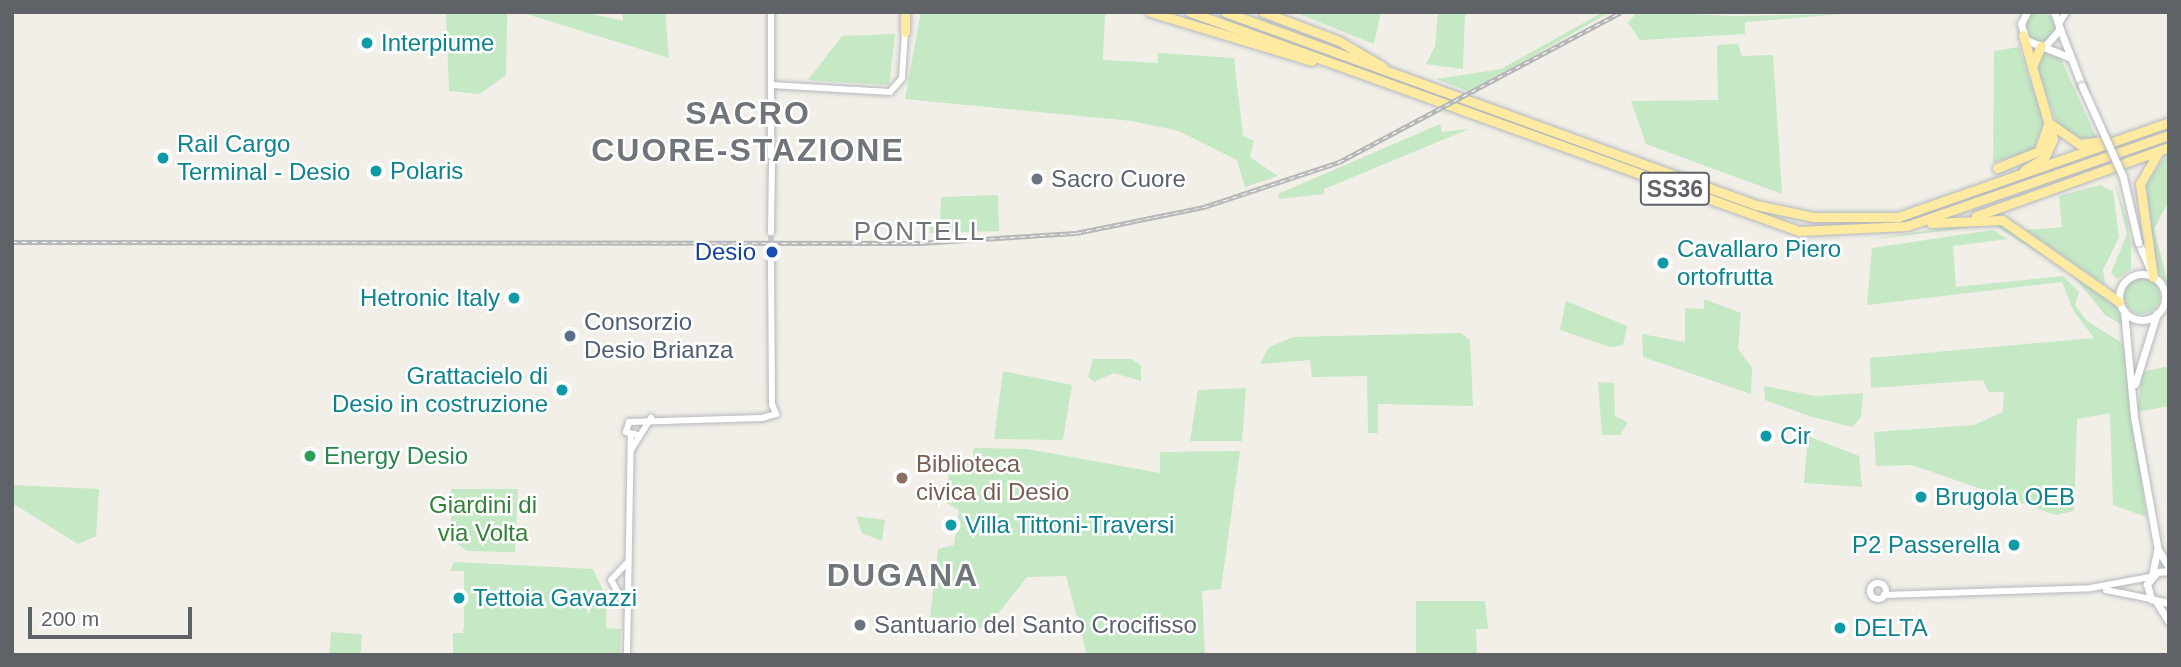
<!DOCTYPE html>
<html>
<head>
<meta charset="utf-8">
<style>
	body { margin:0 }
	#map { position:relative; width:2181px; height:667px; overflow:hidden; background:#f1efe8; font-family:Helvetica,sans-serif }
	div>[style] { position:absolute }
	.green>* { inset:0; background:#c5e8c5; transform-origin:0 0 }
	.round { border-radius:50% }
	.tertiary-tunnel>* { height:6px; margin-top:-3px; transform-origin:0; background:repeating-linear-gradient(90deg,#ccccc8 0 6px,transparent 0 9px) }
	.roads { filter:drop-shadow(0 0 2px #b5b8bc) drop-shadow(0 0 2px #b5b8bc) }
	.tertiary>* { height:6px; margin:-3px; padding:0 3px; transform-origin:3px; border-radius:3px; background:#fff }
	.tertiary>.ring { margin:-3px; padding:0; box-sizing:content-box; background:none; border:6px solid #fff; border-radius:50% }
	.secondary>* { height:7px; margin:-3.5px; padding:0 3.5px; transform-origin:3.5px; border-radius:3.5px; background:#fff }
	.secondary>.ring { margin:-3.5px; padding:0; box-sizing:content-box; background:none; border:7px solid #fff; border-radius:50% }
	.trunk>* { height:9px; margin:-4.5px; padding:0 4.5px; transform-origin:4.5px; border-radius:4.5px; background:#feeaa1 }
	.rail>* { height:4.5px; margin-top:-2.25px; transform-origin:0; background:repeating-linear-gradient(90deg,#fff 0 5px,#b6b7b8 0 10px); box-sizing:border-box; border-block:2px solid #b6b7b8 }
	.bridges { filter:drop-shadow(0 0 2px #b6babf) drop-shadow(0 0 2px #b6babf) }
	.secondary-bridge>* { height:7px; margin:-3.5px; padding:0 3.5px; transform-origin:3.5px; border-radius:3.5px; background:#fff }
	.dots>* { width:19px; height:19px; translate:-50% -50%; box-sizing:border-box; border:4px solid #fff; border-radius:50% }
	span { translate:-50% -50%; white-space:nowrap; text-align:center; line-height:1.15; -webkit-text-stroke:5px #fff; paint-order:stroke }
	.shield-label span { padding:2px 5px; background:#fff; border:2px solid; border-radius:5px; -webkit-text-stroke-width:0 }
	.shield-label { font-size:23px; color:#5f6368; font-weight:700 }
	.culture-label { font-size:24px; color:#0d838f }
	.left { translate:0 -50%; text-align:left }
	.right { translate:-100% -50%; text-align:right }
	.worship-label { font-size:24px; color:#5b616d }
	.transit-label { font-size:24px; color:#164399 }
	.service-label { font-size:24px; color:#4e5e75 }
	.leisure-label { font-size:24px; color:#27864d }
	.education-label { font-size:24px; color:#785e54 }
	.park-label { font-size:24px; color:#348238 }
	.neighbourhood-label { font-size:26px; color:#70757a; letter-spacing:2px }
	.district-label { font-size:32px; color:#70757a; font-weight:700; letter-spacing:2px }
	.frame { position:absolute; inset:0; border:14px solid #5f6368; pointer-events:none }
	.scale { position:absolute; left:28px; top:607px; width:164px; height:32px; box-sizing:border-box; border:4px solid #5f6368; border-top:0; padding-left:9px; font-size:21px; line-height:24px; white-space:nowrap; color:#5f6368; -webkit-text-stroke:5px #fff; paint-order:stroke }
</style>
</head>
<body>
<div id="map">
	<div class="green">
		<i style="clip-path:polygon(446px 12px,507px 14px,506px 75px,480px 94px,449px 91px)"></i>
		<i style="clip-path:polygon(520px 12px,583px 12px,623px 21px,623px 12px,665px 12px,669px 58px)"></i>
		<i style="clip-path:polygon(921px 12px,1105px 12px,1103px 60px,1158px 63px,1158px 53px,1234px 58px,1243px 136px,1254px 141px,1250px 157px,1278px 176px,1245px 187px,1237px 160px,1179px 131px,1132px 121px,905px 99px)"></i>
		<i style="clip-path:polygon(1294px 12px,1381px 12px,1374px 44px)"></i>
		<i style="clip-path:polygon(1438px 12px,1465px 12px,1463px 69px,1426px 64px,1435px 46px)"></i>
		<i style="clip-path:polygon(1603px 12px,1610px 12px,1470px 92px,1436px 79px,1501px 69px)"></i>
		<i style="clip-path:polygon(1637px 12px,1734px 16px,1843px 14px,1745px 22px,1745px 34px,1640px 40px,1628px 23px)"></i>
		<i class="round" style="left:2025px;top:12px;width:30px;height:30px"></i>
		<i style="clip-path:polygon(895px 34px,889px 85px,808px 80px,842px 36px)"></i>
		<i style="clip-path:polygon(1738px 44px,1742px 56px,1773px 55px,1782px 194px,1646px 144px,1631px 101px,1718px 100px,1717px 45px)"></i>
		<i style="clip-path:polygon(2019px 47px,2044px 122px,2033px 150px,1993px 163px,1994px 51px)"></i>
		<i style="clip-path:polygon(2046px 51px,2060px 57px,2097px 139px,2074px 138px,2057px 124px,2035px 65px)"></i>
		<i style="clip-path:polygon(1440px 124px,1442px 132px,1469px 129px,1324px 189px,1324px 194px,1279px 199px,1278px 194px)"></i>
		<i style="clip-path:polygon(2169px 152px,2169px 201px,2154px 229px,2169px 287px,2155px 266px,2146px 183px)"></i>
		<i style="clip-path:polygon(2114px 179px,2127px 219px,2131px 247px,2131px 269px,2118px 279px,2111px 273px,2127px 234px)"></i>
		<i style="clip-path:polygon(2100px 185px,2113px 191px,2119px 237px,2103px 270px,2105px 285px,2025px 230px,2062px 227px,2059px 196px)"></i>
		<i style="clip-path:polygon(998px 195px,999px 231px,930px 233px,930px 226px,940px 226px,941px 197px)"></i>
		<i style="clip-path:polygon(1982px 222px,2002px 223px,2116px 304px,2124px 326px,2105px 315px,2072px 274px,1994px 225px,1866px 240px)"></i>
		<i style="clip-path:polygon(1993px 230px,2008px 239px,1953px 246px,1956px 287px,2063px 276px,2079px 292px,2075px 305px,2087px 321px,2125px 345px,2146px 517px,2113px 505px,2110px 413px,2077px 419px,2074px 511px,2056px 515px,1912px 465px,1876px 466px,1874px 432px,1974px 425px,2003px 412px,2004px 392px,1989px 392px,1983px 380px,1871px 388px,1870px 358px,2094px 338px,2073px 310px,2062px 282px,1867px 305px,1872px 248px)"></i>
		<i class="round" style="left:2124px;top:278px;width:36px;height:36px"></i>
		<i style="clip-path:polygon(1704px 299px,1741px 313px,1738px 349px,1752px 368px,1751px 394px,1643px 357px,1642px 334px,1685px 342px,1685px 308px,1704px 309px)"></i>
		<i style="clip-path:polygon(1566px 301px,1627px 326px,1623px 345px,1610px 347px,1560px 330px)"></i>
		<i style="clip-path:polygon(1461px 333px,1470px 340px,1473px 406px,1378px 404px,1378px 433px,1368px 433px,1367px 376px,1312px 377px,1310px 360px,1260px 364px,1269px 347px,1293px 337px)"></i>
		<i style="clip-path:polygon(1093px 359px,1131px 359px,1141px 365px,1141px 381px,1114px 373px,1094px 382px,1088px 377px)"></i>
		<i style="clip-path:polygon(2169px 366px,2169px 406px,2137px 412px,2142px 372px)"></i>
		<i style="clip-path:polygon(1003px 371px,1072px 385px,1063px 440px,994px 439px)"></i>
		<i style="clip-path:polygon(1598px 382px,1614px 383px,1615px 416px,1628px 422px,1620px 435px,1602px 435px)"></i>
		<i style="clip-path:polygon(1764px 386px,1816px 396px,1863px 393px,1861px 417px,1852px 427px,1809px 416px,1765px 400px)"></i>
		<i style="clip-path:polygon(1246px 388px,1242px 441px,1190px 441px,1198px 390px)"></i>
		<i style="clip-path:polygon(1808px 436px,1859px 456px,1862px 487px,1804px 483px)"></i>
		<i style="clip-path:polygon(974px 448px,1027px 449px,1160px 473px,1160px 452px,1240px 451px,1221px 589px,1202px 591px,1205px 655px,1087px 655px,1066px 576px,1027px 577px,988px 627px,928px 636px,938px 549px,954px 545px,959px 510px,945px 502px,951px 460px,972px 463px)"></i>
		<i style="clip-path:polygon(12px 485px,99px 489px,96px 536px,78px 544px,12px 503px)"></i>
		<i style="clip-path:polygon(451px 489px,518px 489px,515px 552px,467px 551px,458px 544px,451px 533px)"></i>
		<i style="clip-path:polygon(856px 516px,885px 520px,882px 541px,862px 533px)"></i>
		<i style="clip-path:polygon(454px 562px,593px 569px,607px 599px,606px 628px,621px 629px,620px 655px,453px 655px,453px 633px,463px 633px,464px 626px,464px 571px,450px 571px)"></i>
		<i style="clip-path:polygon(1416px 601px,1485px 601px,1488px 629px,1476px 629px,1477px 655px,1416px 655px)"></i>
		<i style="left:331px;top:632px;width:31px;height:23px;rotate:4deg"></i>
	</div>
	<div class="tertiary-tunnel">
		<i style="left:771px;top:260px;width:28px;rotate:-90deg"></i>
	</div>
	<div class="roads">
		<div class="tertiary">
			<i style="left:2060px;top:22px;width:12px;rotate:-59deg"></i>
			<i style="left:771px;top:85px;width:119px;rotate:3.4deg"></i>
			<i style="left:890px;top:92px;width:18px;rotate:-49deg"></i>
			<i style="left:902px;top:78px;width:46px;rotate:-86.3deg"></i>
			<i style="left:771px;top:156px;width:144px;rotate:-90deg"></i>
			<i style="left:771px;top:232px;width:70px;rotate:-89.2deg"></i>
			<i style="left:771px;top:260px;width:144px;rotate:89.6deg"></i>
			<i style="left:638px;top:435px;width:12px;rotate:-166deg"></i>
			<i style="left:626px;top:432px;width:10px;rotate:-73deg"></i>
			<i style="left:629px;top:422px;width:133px;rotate:-1.7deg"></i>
			<i style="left:762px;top:418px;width:15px;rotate:-16deg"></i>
			<i style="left:776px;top:414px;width:11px;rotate:-112deg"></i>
			<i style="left:631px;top:450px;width:38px;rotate:-58deg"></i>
			<i class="ring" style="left:1870px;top:583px;width:10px;height:10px"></i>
			<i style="left:2106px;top:590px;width:46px;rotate:11.3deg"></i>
			<i style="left:1884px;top:595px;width:207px;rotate:-1.9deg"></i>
			<i style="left:2091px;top:588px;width:60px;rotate:-10.6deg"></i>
			<i style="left:624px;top:604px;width:27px;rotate:-118deg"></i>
			<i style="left:611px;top:580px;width:23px;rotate:-47deg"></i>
			<i style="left:627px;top:655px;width:219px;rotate:-89deg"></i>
		</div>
		<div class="secondary">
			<i style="left:2027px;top:12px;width:13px;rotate:117deg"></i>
			<i style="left:2021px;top:24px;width:17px;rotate:73deg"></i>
			<i style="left:2026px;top:40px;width:46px;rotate:21.6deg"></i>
			<i style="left:2060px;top:29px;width:61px;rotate:68.9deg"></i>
			<i style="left:2046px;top:45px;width:21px;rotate:-49deg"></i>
			<i style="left:2060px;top:29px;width:18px;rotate:-109deg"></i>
			<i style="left:2138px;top:242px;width:37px;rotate:66deg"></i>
			<i class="ring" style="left:2119px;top:274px;width:39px;height:39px"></i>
			<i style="left:2124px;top:311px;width:106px;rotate:84.6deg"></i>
			<i style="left:2134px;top:417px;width:135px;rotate:79.8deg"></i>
			<i style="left:2158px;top:550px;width:20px;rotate:57deg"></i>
			<i style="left:2135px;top:384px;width:74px;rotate:-72.8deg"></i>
			<i style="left:2169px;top:571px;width:12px;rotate:175deg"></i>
			<i style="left:2157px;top:572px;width:16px;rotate:130deg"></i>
			<i style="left:2147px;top:584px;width:16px;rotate:75deg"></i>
			<i style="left:2151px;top:599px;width:18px;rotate:13deg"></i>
			<i style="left:2152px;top:575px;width:25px;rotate:-78deg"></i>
			<i style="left:2157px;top:603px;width:22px;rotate:58deg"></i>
		</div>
		<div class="trunk">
			<i style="left:1150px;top:12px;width:169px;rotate:16.8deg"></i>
			<i style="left:1190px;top:12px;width:647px;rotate:19.78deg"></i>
			<i style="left:1799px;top:231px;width:108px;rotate:-2.7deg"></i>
			<i style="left:1907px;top:226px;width:277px;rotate:-19.2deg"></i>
			<i style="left:1225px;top:12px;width:565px;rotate:19.97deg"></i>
			<i style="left:1756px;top:205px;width:58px;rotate:11.9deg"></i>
			<i style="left:1813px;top:217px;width:85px"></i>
			<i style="left:1898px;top:217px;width:287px;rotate:-19.3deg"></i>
			<i style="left:1263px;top:12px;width:81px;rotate:20.9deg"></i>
			<i style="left:1339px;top:41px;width:51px;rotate:30.6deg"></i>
			<i style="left:905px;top:32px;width:20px;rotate:-90deg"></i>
			<i style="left:2023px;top:35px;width:108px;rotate:73.9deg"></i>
			<i style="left:2053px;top:139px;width:21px;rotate:115deg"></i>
			<i style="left:2044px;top:158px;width:23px;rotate:149deg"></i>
			<i style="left:2032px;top:67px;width:23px;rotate:-67deg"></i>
			<i style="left:2052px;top:125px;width:33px;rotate:35deg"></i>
			<i style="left:2079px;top:144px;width:23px;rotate:-7deg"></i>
			<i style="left:1997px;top:168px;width:45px;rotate:-22deg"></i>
			<i style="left:2039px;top:151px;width:28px;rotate:-71deg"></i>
			<i style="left:1976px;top:216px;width:205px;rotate:-19.7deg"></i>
			<i style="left:1931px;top:223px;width:71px;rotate:-2.4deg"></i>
			<i style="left:2002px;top:220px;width:143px;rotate:35deg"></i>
			<i style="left:2153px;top:277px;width:94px;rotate:-98deg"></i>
			<i style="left:2140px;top:184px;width:36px;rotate:-60deg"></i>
		</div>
	</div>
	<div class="rail">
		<i style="left:12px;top:242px;width:908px;rotate:0.06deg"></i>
		<i style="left:920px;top:243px;width:156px;rotate:-3.7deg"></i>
		<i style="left:1076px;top:233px;width:131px;rotate:-11.5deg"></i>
		<i style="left:1204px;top:207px;width:142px;rotate:-18.4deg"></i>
		<i style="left:1339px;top:162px;width:319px;rotate:-28deg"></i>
	</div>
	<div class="bridges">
		<div class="secondary-bridge">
			<i style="left:2082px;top:86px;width:100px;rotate:65.7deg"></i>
			<i style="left:2123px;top:177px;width:67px;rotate:77deg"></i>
		</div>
	</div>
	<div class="dots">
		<i style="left:367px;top:43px;background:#0f9aa8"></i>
		<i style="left:163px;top:158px;background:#0f9aa8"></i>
		<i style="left:376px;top:171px;background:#0f9aa8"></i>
		<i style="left:1037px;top:179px;background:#6b7280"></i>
		<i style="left:772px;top:252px;background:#1a4fb4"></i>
		<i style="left:1663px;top:263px;background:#0f9aa8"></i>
		<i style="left:514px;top:298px;background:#0f9aa8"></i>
		<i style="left:570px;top:336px;background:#5c6f8a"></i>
		<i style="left:562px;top:390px;background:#0f9aa8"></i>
		<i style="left:1766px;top:436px;background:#0f9aa8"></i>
		<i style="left:310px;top:456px;background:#2e9e5b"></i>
		<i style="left:902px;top:478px;background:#8d6e63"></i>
		<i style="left:1921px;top:497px;background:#0f9aa8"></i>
		<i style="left:951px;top:525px;background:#0f9aa8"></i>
		<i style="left:2014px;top:545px;background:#0f9aa8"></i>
		<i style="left:459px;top:598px;background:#0f9aa8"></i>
		<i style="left:860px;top:625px;background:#6b7280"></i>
		<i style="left:1840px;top:628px;background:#0f9aa8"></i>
	</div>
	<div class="shield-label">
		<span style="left:1675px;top:189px">SS36</span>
	</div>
	<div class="culture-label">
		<span class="left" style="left:381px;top:43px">Interpiume</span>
		<span class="left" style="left:177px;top:158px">Rail Cargo<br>Terminal - Desio</span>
		<span class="left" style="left:390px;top:171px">Polaris</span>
		<span class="left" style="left:1677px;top:263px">Cavallaro Piero<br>ortofrutta</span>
		<span class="right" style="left:500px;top:298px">Hetronic Italy</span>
		<span class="right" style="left:548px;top:390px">Grattacielo di<br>Desio in costruzione</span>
		<span class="left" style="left:1780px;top:436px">Cir</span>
		<span class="left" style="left:1935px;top:497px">Brugola OEB</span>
		<span class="left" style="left:965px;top:525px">Villa Tittoni-Traversi</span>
		<span class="right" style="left:2000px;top:545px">P2 Passerella</span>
		<span class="left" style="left:473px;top:598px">Tettoia Gavazzi</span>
		<span class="left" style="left:1854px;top:628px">DELTA</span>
	</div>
	<div class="worship-label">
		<span class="left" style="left:1051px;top:179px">Sacro Cuore</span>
		<span class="left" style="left:874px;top:625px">Santuario del Santo Crocifisso</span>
	</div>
	<div class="transit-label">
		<span class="right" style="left:756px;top:252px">Desio</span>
	</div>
	<div class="service-label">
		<span class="left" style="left:584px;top:336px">Consorzio<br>Desio Brianza</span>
	</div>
	<div class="leisure-label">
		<span class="left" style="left:324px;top:456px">Energy Desio</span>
	</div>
	<div class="education-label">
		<span class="left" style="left:916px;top:478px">Biblioteca<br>civica di Desio</span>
	</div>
	<div class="park-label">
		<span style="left:483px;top:519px">Giardini di<br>via Volta</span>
	</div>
	<div class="neighbourhood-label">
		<span style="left:920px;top:232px">PONTELL</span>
	</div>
	<div class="district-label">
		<span style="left:748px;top:132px">SACRO<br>CUORE-STAZIONE</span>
		<span style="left:903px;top:575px">DUGANA</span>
	</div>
	<div class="frame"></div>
	<div class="scale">200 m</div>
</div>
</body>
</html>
